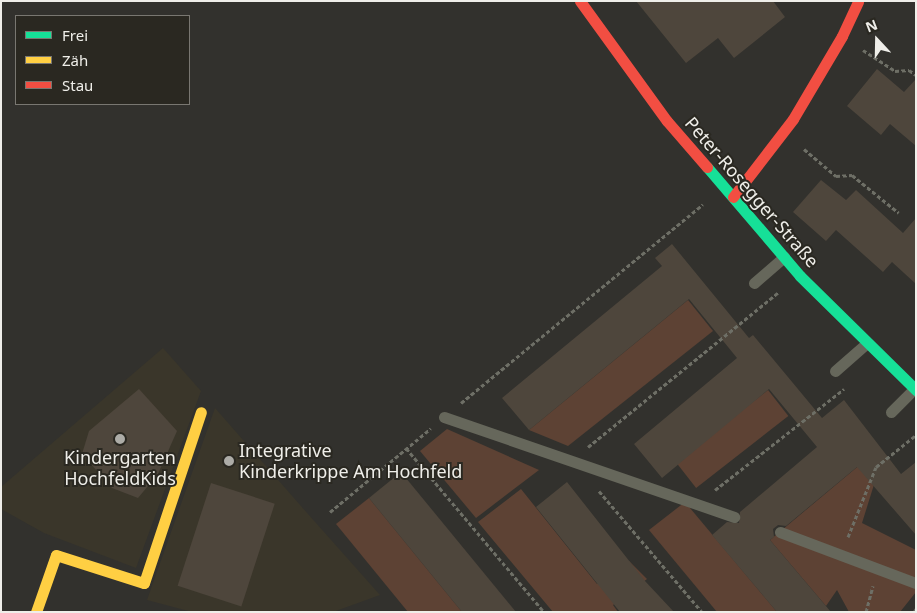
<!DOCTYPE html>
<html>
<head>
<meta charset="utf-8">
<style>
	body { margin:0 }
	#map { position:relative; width:917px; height:613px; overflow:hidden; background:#32312d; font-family:"Noto Sans",sans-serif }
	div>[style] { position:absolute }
	.built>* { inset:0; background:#3a362a }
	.green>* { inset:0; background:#5d4234; transform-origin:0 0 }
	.building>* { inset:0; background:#4e463c; transform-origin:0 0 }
	.path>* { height:3px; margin-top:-1.5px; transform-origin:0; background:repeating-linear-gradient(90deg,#6e6f66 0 4px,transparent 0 6.5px) }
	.lane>* { height:11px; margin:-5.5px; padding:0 5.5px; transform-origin:5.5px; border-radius:5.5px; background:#66675b }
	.fast>* { height:11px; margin:-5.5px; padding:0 5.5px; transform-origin:5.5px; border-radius:5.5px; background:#16e098 }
	.slow>* { height:11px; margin:-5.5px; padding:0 5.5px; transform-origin:5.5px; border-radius:5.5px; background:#ffcf43 }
	.jam>* { height:11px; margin:-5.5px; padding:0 5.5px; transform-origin:5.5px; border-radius:5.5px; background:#f24e42 }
	.dots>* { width:14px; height:14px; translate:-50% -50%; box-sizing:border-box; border:2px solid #2a2821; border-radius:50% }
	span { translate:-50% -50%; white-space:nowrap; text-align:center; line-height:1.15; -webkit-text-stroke:4px #2a2821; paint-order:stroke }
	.street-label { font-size:18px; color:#efeee9 }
	.poi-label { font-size:18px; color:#efeee9 }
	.left { translate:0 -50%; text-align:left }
	.frame { position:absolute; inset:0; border:2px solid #efeee9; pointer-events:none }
	.legend { position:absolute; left:15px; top:15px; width:175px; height:90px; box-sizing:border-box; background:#2a2821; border:1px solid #797771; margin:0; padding:6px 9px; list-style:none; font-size:15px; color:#efeee9 }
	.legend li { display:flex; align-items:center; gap:10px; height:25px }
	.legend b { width:25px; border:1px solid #797771 }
	.north { position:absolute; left:852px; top:15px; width:50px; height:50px; -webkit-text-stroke:4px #2a2821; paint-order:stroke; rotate:339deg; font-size:14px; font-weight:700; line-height:20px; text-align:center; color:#efeee9 }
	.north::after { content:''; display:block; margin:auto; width:18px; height:22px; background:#efeee9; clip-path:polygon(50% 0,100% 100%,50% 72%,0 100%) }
</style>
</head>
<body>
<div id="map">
	<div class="built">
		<i style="clip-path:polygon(163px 348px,201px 391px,136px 568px,44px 533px,1px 509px,1px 487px)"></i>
		<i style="clip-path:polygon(215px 408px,308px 514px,380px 595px,333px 612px,192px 612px,147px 600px)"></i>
	</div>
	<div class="green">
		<i style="clip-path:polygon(688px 300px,713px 331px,568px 446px,529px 430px)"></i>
		<i style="left:768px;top:390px;width:33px;height:117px;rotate:52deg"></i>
		<i style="clip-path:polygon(447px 429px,539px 470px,476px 518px,420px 451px)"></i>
		<i style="clip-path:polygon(862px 463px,877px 475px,862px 523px,916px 550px,916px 592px,900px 612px,849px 612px,837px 590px,826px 606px,770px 540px)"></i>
		<i style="clip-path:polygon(521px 489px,597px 584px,629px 561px,647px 579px,613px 605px,618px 612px,553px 612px,478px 522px)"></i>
		<i style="clip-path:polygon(369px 498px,462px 612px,408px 612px,336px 524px)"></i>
		<i style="clip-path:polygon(685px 502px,777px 612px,717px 612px,649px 530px)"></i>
	</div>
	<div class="building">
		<i style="clip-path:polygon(636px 1px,773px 1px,785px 17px,734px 58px,718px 38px,686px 63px)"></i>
		<i style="clip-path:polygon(877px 69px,904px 92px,916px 79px,916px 146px,890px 124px,881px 135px,847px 106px)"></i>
		<i style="clip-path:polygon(821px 180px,846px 200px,856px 190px,903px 233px,916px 218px,916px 284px,892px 262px,883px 272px,836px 230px,826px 241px,793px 212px)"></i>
		<i style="clip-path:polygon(672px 244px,749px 338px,753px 335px,822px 418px,844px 400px,901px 474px,916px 462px,916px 535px,857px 467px,786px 526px,778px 525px,773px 529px,774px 537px,770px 540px,831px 612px,777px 612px,712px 535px,727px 522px,739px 523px,740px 512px,817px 447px,769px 389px,662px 478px,634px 444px,737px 358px,689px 299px,529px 430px,502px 398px,662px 266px,655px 258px)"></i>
		<i style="clip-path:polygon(139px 389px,177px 431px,158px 474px,138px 498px,112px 488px,82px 454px,89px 431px)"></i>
		<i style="clip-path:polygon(401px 472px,516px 612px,462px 612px,369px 498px)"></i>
		<i style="clip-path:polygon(567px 482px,645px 581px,674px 612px,620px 612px,536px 507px)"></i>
		<i style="left:211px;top:483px;width:67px;height:108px;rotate:18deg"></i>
	</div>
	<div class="path">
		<i style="left:863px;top:50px;width:38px;rotate:33deg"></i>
		<i style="left:895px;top:71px;width:14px;rotate:-4deg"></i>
		<i style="left:909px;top:70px;width:9px;rotate:36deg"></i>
		<i style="left:804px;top:149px;width:42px;rotate:40.2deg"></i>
		<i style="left:836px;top:176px;width:16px;rotate:-4deg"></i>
		<i style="left:852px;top:175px;width:60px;rotate:39deg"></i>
		<i style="left:461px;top:403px;width:313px;rotate:-39.4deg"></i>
		<i style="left:588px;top:447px;width:246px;rotate:-39.1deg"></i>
		<i style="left:406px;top:448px;width:214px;rotate:49.9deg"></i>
		<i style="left:715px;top:490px;width:164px;rotate:-38.1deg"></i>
		<i style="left:599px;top:491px;width:159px;rotate:49.6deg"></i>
		<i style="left:330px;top:512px;width:131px;rotate:-39.7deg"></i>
		<i style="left:848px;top:537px;width:75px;rotate:-68.2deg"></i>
		<i style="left:876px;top:467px;width:51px;rotate:-38.7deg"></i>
		<i style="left:866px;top:612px;width:27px;rotate:-75deg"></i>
		<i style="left:914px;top:612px;width:4px;rotate:-56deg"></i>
	</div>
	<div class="lane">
		<i style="left:754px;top:283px;width:40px;rotate:-41deg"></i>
		<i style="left:835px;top:371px;width:43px;rotate:-41.2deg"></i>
		<i style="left:891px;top:412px;width:33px;rotate:-45deg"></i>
		<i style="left:444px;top:417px;width:307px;rotate:19deg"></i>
		<i style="left:780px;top:532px;width:145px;rotate:20.6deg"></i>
	</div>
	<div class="fast">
		<i style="left:707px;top:167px;width:143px;rotate:49.5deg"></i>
		<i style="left:800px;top:276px;width:163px;rotate:44.5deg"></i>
	</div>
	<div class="slow">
		<i style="left:36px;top:612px;width:60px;rotate:-70.7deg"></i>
		<i style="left:56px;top:555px;width:92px;rotate:17.7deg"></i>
		<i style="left:144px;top:583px;width:180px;rotate:-71.6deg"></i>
	</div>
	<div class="jam">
		<i style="left:580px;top:1px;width:148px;rotate:54.1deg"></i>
		<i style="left:667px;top:121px;width:61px;rotate:49deg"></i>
		<i style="left:733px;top:197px;width:98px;rotate:-52.4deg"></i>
		<i style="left:793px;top:119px;width:96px;rotate:-59.4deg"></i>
		<i style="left:842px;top:36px;width:38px;rotate:-65deg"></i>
	</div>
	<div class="dots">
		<i style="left:120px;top:439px;background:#adaca7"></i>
		<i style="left:229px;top:461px;background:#adaca7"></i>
	</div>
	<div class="street-label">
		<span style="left:752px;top:192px;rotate:49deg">Peter-Rosegger-Straße</span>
	</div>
	<div class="poi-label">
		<span class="left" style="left:239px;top:461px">Integrative<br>Kinderkrippe Am Hochfeld</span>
		<span style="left:120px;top:468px">Kindergarten<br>HochfeldKids</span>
	</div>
	<div class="frame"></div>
	<ul class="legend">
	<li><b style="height:6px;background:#16e098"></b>Frei</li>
	<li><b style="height:6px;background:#ffcf43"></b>Zäh</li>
	<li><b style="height:6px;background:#f24e42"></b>Stau</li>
	</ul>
	<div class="north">N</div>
</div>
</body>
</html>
